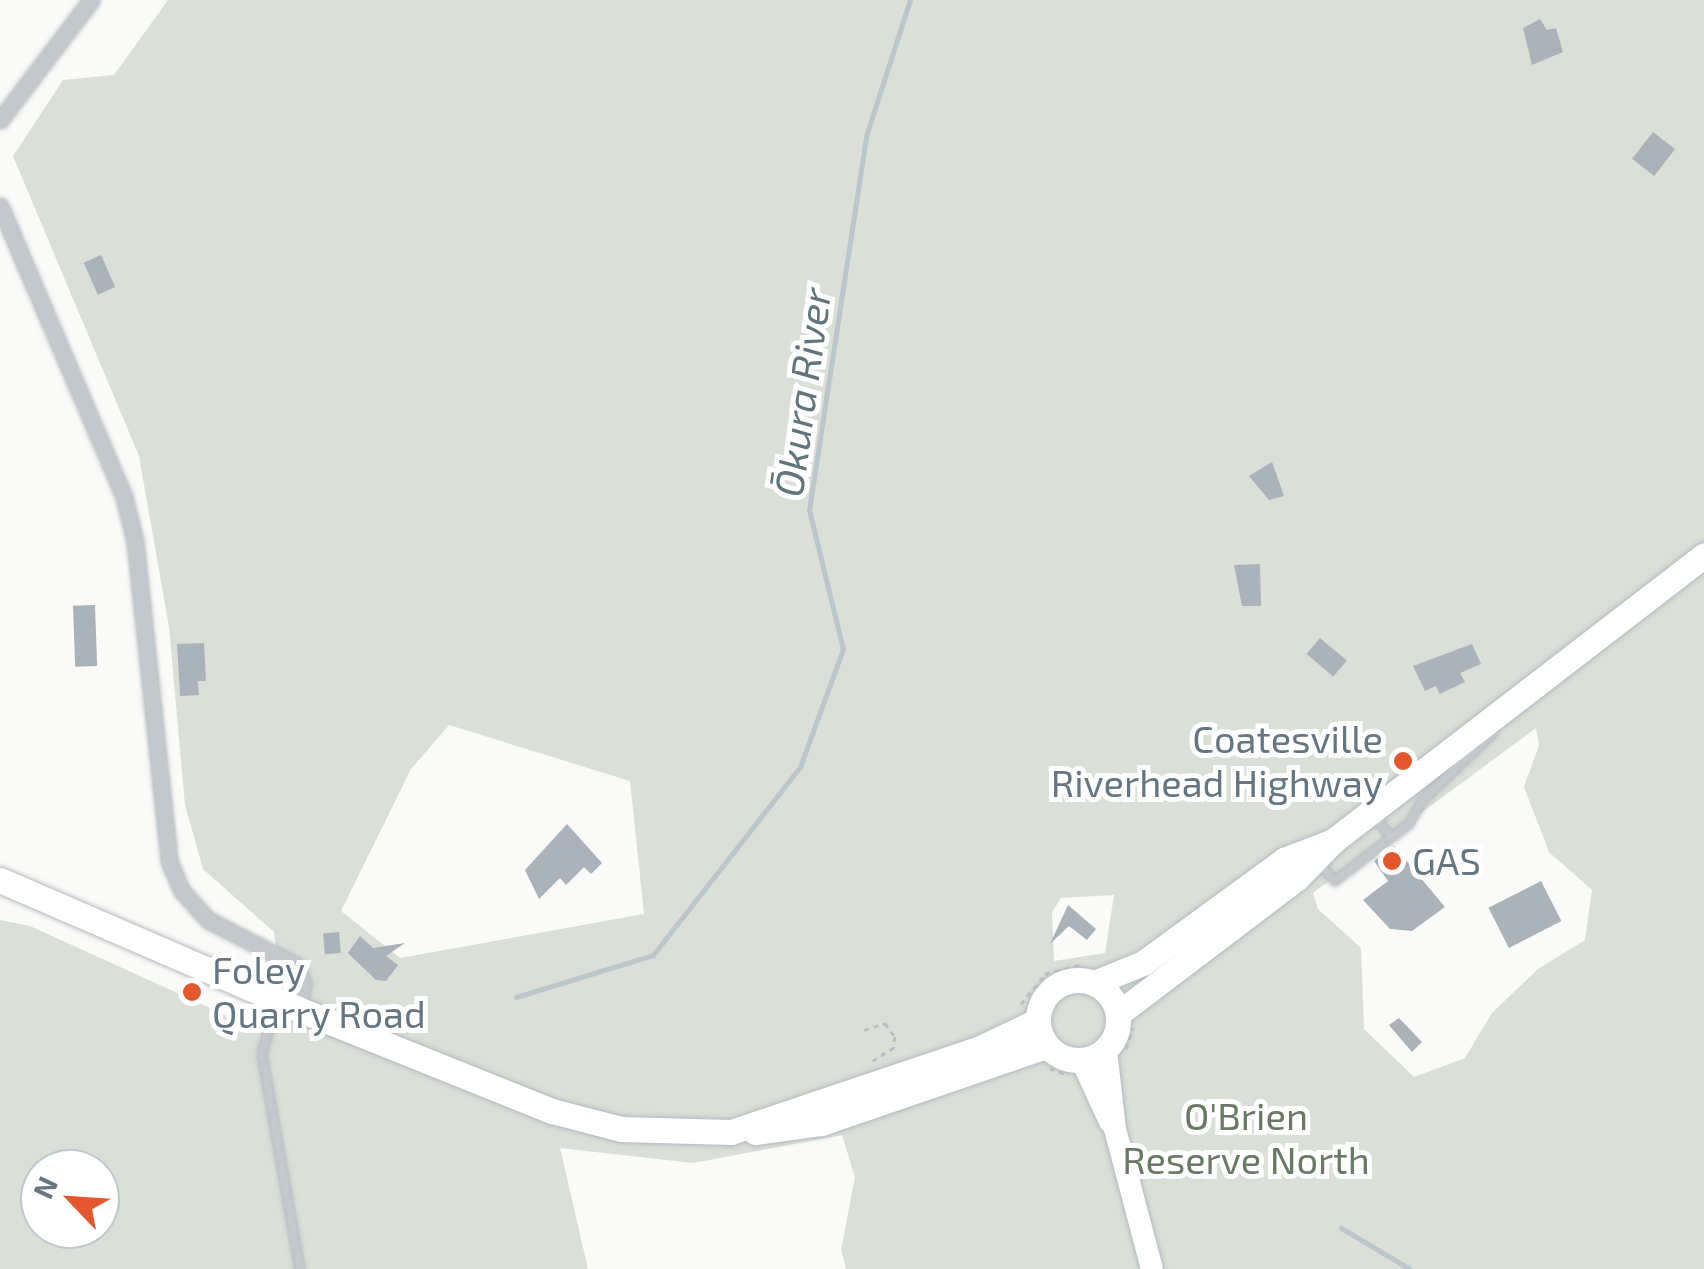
<!DOCTYPE html>
<html>
<head>
<meta charset="utf-8">
<style>
	body { margin:0 }
	#map { position:relative; width:1704px; height:1269px; overflow:hidden; background:#fafaf8; font-family:"Exo 2",sans-serif }
	div>[style] { position:absolute }
	.green>* { inset:0; background:#dadfd7 }
	.stream>* { height:5px; margin:-2.5px; padding:0 2.5px; transform-origin:2.5px; border-radius:2.5px; background:#bbc7cb }
	.building>* { inset:0; background:#aab3b9; transform-origin:0 0 }
	.path>* { height:2.5px; margin-top:-1.25px; transform-origin:0; background:repeating-linear-gradient(90deg,#bbbfc2 0 5px,transparent 0 10px) }
	.roads { filter:drop-shadow(0 0 2px #b3babf) drop-shadow(0 0 2px #b3babf) }
	.service>* { height:8px; margin:-4px; padding:0 4px; transform-origin:4px; border-radius:4px; background:#c3c8cc }
	.minor>* { height:15px; margin:-7.5px; padding:0 7.5px; transform-origin:7.5px; border-radius:7.5px; background:#c3c8cc }
	.secondary>* { height:22px; margin:-11px; padding:0 11px; transform-origin:11px; border-radius:11px; background:#fff }
	.primary>* { height:25px; margin:-12.5px; padding:0 12.5px; transform-origin:12.5px; border-radius:12.5px; background:#fff }
	.primary>.ring { margin:-12.5px; padding:0; box-sizing:content-box; background:none; border:25px solid #fff; border-radius:50% }
	.dots>* { width:28px; height:28px; translate:-50% -50%; box-sizing:border-box; border:5px solid #fff; border-radius:50% }
	span { translate:-50% -50%; white-space:nowrap; text-align:center; line-height:1.15; -webkit-text-stroke:10px #fff; paint-order:stroke }
	.poi-label { font-size:38px; color:#657683 }
	.right { translate:-100% -50%; text-align:right }
	.left { translate:0 -50%; text-align:left }
	.park-label { font-size:38px; color:#687a64 }
	.water-label { font-size:40px; color:#60757c; font-style:italic }
	.north { position:absolute; left:20px; top:1149px; width:100px; height:100px; box-sizing:border-box; background:#fff; border:2px solid #c1c8cd; border-radius:50%; rotate:295deg; font-size:28px; font-weight:700; line-height:40px; text-align:center; color:#657683 }
	.north::after { content:''; display:block; margin:auto; width:35px; height:45px; background:#e4572e; clip-path:polygon(50% 0,100% 100%,50% 72%,0 100%) }
</style>
</head>
<body>
<div id="map">
	<div class="green">
		<i style="clip-path:polygon(evenodd,168px 0,1704px 0,1704px 1269px,846px 1269px,841px 1250px,855px 1177px,842px 1135px,693px 1163px,560px 1148px,588px 1269px,0 1269px,0 920px,30px 926px,241px 1022px,266px 1019px,283px 996px,274px 932px,203px 869px,185px 805px,169px 627px,139px 456px,13px 156px,63px 80px,114px 75px,168px 0,449px 725px,630px 781px,644px 914px,400px 958px,341px 911px,411px 769px,449px 725px,168px 0,1536px 728px,1539px 745px,1524px 787px,1549px 852px,1592px 890px,1585px 940px,1538px 969px,1492px 1013px,1465px 1058px,1414px 1077px,1364px 1029px,1361px 948px,1318px 909px,1313px 893px,1536px 728px,168px 0,1114px 895px,1105px 953px,1054px 961px,1052px 912px,1061px 898px,1114px 895px,168px 0,40px 1169px,100px 1169px,100px 1229px,40px 1229px,40px 1169px)"></i>
	</div>
	<div class="stream">
		<i style="left:516px;top:997px;width:143px;rotate:-17deg"></i>
		<i style="left:653px;top:955px;width:239px;rotate:-52deg"></i>
		<i style="left:800px;top:767px;width:126px;rotate:-70deg"></i>
		<i style="left:843px;top:649px;width:143px;rotate:-103.7deg"></i>
		<i style="left:809px;top:510px;width:381px;rotate:-81.3deg"></i>
		<i style="left:867px;top:133px;width:140px;rotate:-72.1deg"></i>
		<i style="left:1341px;top:1228px;width:80px;rotate:30.7deg"></i>
	</div>
	<div class="building">
		<i style="clip-path:polygon(1540px 19px,1547px 30px,1556px 28px,1563px 52px,1532px 65px,1523px 28px)"></i>
		<i style="left:1653px;top:132px;width:28px;height:34px;rotate:38deg"></i>
		<i style="left:101px;top:255px;width:35px;height:19px;rotate:66deg"></i>
		<i style="clip-path:polygon(1272px 462px,1284px 496px,1269px 500px,1249px 476px)"></i>
		<i style="clip-path:polygon(1260px 564px,1261px 606px,1242px 606px,1234px 565px)"></i>
		<i style="left:95px;top:605px;width:61px;height:22px;rotate:88deg"></i>
		<i style="left:1320px;top:638px;width:35px;height:21px;rotate:40deg"></i>
		<i style="clip-path:polygon(204px 643px,206px 681px,198px 681px,199px 695px,180px 696px,177px 644px)"></i>
		<i style="clip-path:polygon(1472px 644px,1481px 664px,1460px 673px,1465px 682px,1440px 694px,1436px 686px,1425px 691px,1413px 666px)"></i>
		<i style="clip-path:polygon(567px 824px,602px 863px,591px 874px,584px 867px,566px 885px,560px 878px,539px 899px,525px 870px)"></i>
		<i style="clip-path:polygon(1394px 846px,1445px 907px,1412px 931px,1390px 929px,1363px 900px,1388px 881px,1374px 861px)"></i>
		<i style="left:1541px;top:881px;width:45px;height:59px;rotate:63deg"></i>
		<i style="clip-path:polygon(1068px 905px,1096px 929px,1087px 940px,1069px 926px,1050px 944px)"></i>
		<i style="left:339px;top:932px;width:21px;height:16px;rotate:85deg"></i>
		<i style="clip-path:polygon(360px 936px,373px 948px,405px 943px,386px 956px,398px 965px,386px 981px,376px 980px,348px 953px)"></i>
		<i style="clip-path:polygon(1399px 1018px,1422px 1042px,1412px 1052px,1389px 1025px)"></i>
	</div>
	<div class="path">
		<i style="left:1021px;top:1004px;width:38px;rotate:-51deg"></i>
		<i style="left:1045px;top:974px;width:38px;rotate:-15deg"></i>
		<i style="left:864px;top:1030px;width:22px;rotate:-18deg"></i>
		<i style="left:885px;top:1023px;width:17px;rotate:54deg"></i>
		<i style="left:895px;top:1037px;width:11px;rotate:95deg"></i>
		<i style="left:894px;top:1048px;width:26px;rotate:148deg"></i>
		<i style="left:1126px;top:1049px;width:22px;rotate:-72deg"></i>
		<i style="left:1050px;top:1068px;width:17px;rotate:21deg"></i>
	</div>
	<div class="roads">
		<div class="service">
			<i style="left:1374px;top:816px;width:28px;rotate:51deg"></i>
			<i style="left:1317px;top:861px;width:27px;rotate:48deg"></i>
			<i style="left:1335px;top:881px;width:93px;rotate:-37.6deg"></i>
			<i style="left:1409px;top:824px;width:28px;rotate:-60deg"></i>
			<i style="left:1423px;top:800px;width:97px;rotate:-43.7deg"></i>
			<i style="left:276px;top:1004px;width:52px;rotate:105.6deg"></i>
			<i style="left:262px;top:1054px;width:218px;rotate:80deg"></i>
		</div>
		<div class="minor">
			<i style="left:0;top:120px;width:151px;rotate:-52.8deg"></i>
			<i style="left:0;top:206px;width:316px;rotate:66.9deg"></i>
			<i style="left:124px;top:497px;width:45px;rotate:76deg"></i>
			<i style="left:135px;top:541px;width:322px;rotate:83.9deg"></i>
			<i style="left:169px;top:861px;width:33px;rotate:67deg"></i>
			<i style="left:182px;top:891px;width:39px;rotate:48deg"></i>
			<i style="left:208px;top:920px;width:98px;rotate:27.3deg"></i>
			<i style="left:295px;top:965px;width:20px;rotate:66deg"></i>
			<i style="left:303px;top:983px;width:26px;rotate:101deg"></i>
		</div>
		<div class="secondary">
			<i style="left:1106px;top:1050px;width:80px;rotate:83.5deg"></i>
			<i style="left:1115px;top:1129px;width:145px;rotate:75.2deg"></i>
			<i style="left:1082px;top:1061px;width:67px;rotate:65.3deg"></i>
		</div>
		<div class="primary">
			<i style="left:0;top:880px;width:325px;rotate:23.4deg"></i>
			<i style="left:298px;top:1009px;width:274px;rotate:21.9deg"></i>
			<i style="left:552px;top:1111px;width:71px;rotate:14.6deg"></i>
			<i style="left:621px;top:1129px;width:110px;rotate:1.6deg"></i>
			<i style="left:731px;top:1132px;width:263px;rotate:-18.6deg"></i>
			<i style="left:980px;top:1048px;width:63px;rotate:-25.3deg"></i>
			<i class="ring" style="left:1038px;top:980px;width:55px;height:55px"></i>
			<i style="left:1094px;top:983px;width:53px;rotate:-22.2deg"></i>
			<i style="left:1143px;top:963px;width:175px;rotate:-36.1deg"></i>
			<i style="left:1284px;top:860px;width:53px;rotate:-21.2deg"></i>
			<i style="left:1333px;top:841px;width:468px;rotate:-37.6deg"></i>
			<i style="left:1119px;top:1013px;width:223px;rotate:-37.2deg"></i>
			<i style="left:1297px;top:878px;width:52px;rotate:-45.8deg"></i>
			<i style="left:755px;top:1132px;width:67px;rotate:-7.8deg"></i>
			<i style="left:821px;top:1123px;width:238px;rotate:-18.9deg"></i>
		</div>
	</div>
	<div class="dots">
		<i style="left:1403px;top:761px;background:#e4572e"></i>
		<i style="left:1392px;top:861px;background:#e4572e"></i>
		<i style="left:192px;top:992px;background:#e4572e"></i>
	</div>
	<div class="poi-label">
		<span class="right" style="left:1383px;top:761px">Coatesville<br>Riverhead Highway</span>
		<span class="left" style="left:1412px;top:861px">GAS</span>
		<span class="left" style="left:212px;top:992px">Foley<br>Quarry Road</span>
	</div>
	<div class="park-label">
		<span style="left:1246px;top:1138px">O'Brien<br>Reserve North</span>
	</div>
	<div class="water-label">
		<span style="left:801px;top:392px;rotate:-82deg">Ōkura River</span>
	</div>
	<div class="north">N</div>
</div>
</body>
</html>
